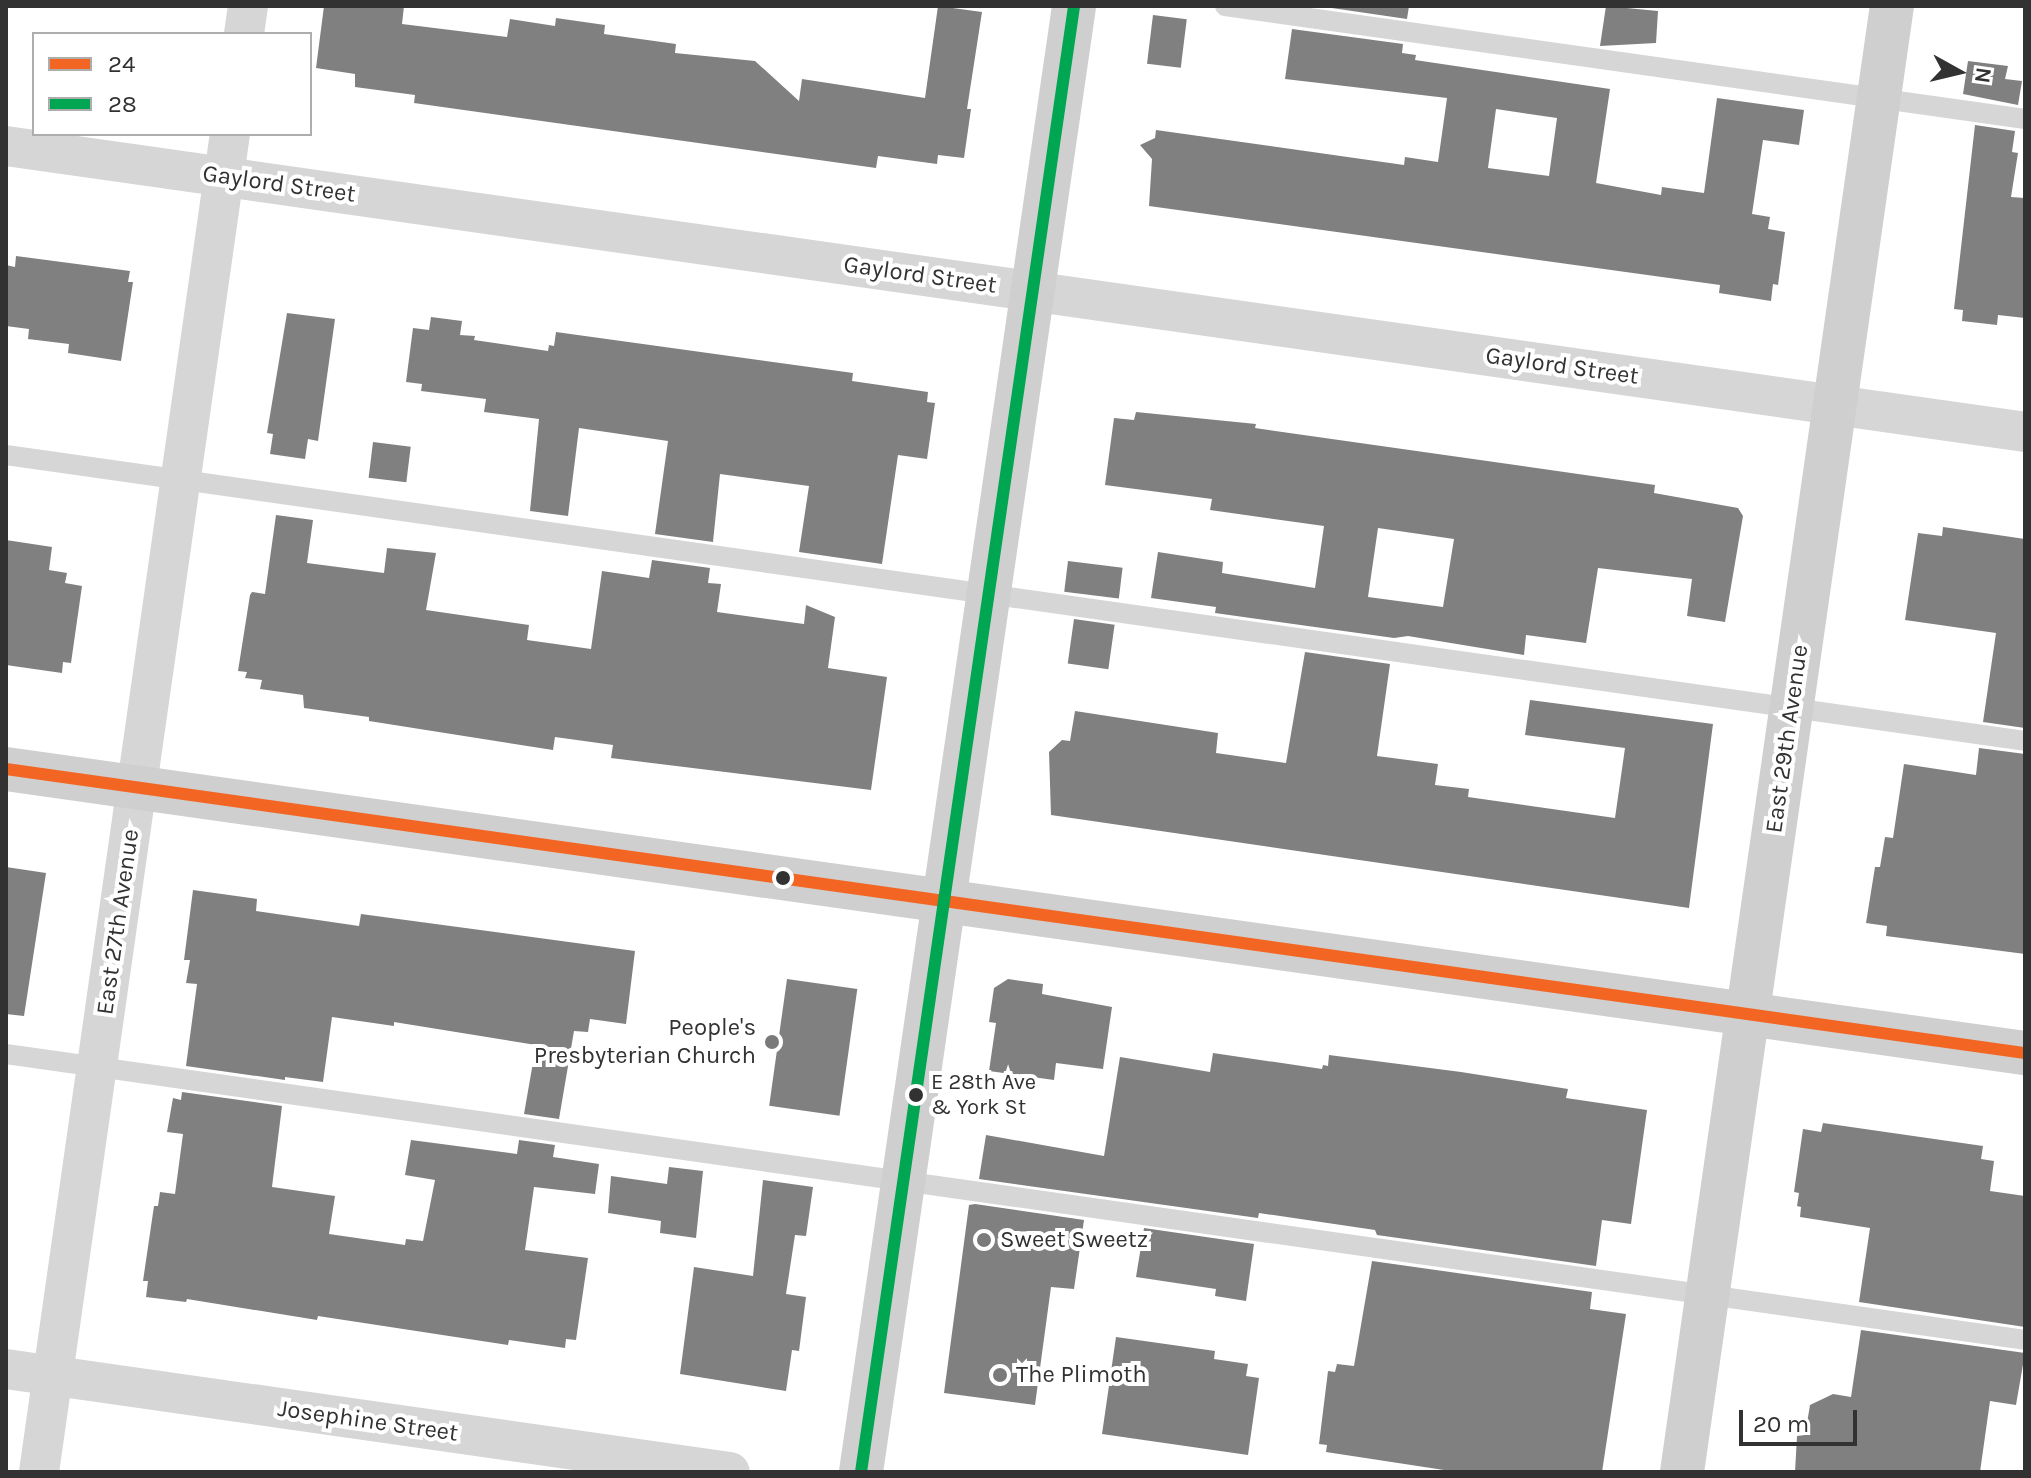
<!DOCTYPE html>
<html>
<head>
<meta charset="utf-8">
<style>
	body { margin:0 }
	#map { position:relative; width:2031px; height:1478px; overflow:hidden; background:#fff; font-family:Karla,sans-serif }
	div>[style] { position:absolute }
	.building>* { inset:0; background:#808080; transform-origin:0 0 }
	.lane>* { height:20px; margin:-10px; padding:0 10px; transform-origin:10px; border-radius:10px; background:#d6d6d6 }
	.street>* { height:40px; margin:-20px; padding:0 20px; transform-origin:20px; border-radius:20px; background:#d6d6d6 }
	.secondary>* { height:44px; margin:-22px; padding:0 22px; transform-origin:22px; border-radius:22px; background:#cfcfcf }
	.bus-1>* { height:12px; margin:-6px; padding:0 6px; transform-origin:6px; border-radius:6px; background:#f26522 }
	.bus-2>* { height:12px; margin:-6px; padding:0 6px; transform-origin:6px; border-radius:6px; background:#00a651 }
	.dots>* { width:22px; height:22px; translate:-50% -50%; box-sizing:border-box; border:4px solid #fff; border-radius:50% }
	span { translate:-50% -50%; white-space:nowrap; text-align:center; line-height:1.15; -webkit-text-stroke:8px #fff; paint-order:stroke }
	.bus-label { font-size:22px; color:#323232 }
	.left { translate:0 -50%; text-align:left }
	.street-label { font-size:24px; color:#323232 }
	.poi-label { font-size:24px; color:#323232 }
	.right { translate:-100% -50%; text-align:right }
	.frame { position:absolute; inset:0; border:8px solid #323232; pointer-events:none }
	.legend { position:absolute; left:32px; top:32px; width:280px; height:104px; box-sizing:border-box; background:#fff; border:2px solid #adadad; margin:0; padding:10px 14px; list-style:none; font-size:24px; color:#323232 }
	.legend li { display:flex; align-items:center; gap:16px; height:40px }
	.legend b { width:40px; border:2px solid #adadad }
	.north { position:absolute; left:1919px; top:32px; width:80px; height:80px; -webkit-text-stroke:6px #fff; paint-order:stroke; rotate:98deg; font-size:22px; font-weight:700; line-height:32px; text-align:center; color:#323232 }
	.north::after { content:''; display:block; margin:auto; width:28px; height:36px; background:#323232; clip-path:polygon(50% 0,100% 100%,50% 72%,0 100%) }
	.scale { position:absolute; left:1739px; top:1410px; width:118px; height:36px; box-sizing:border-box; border:4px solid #323232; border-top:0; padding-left:10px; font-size:24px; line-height:28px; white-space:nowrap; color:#323232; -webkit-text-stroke:6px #fff; paint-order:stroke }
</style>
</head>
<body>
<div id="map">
	<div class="building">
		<i style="clip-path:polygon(324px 6px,404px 6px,402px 24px,507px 37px,510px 19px,555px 26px,556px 18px,605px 25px,604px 34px,676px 44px,675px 53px,755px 61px,799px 101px,802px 79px,925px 98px,938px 6px,982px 12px,967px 109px,971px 109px,964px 158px,938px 155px,937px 164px,878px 156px,876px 168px,414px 103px,415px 95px,355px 87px,355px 74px,316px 68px)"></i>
		<i style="clip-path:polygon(1318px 6px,1409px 6px,1407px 19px)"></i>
		<i style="clip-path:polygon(1606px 6px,1658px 11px,1656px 43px,1600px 46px)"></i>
		<i style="left:1153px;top:15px;width:34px;height:49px;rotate:7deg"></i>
		<i style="clip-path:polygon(evenodd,1292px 29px,1403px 44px,1402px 53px,1416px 55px,1415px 60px,1610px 89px,1596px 183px,1661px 195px,1662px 187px,1704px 193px,1717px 98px,1804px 110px,1799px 145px,1763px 140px,1752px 214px,1770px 217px,1768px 229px,1785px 232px,1778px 285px,1773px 284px,1771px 301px,1719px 293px,1720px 285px,1149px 206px,1152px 159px,1140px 145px,1155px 138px,1156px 130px,1404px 165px,1405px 157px,1438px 162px,1447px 98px,1285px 79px,1292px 29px,1496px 109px,1557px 118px,1549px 176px,1488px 168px,1496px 109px)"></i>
		<i style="clip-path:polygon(1968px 61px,2008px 66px,2005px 79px,2022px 81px,2018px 105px,1963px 94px)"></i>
		<i style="clip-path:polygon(1975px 125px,2015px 131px,2012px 152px,2018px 153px,2011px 197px,2025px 198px,2025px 318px,1998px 315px,1997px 325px,1962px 321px,1963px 310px,1954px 309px)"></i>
		<i style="clip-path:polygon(16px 256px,130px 271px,128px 282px,133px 282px,121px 361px,68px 353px,69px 344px,28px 339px,29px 329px,6px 326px,6px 265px,15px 267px)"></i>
		<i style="clip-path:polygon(287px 313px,335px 319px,318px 441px,308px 439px,305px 459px,270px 454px,273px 434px,267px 433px)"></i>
		<i style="clip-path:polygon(431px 317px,462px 321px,460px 335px,475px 336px,474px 340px,548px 351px,549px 345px,554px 346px,556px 332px,853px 373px,852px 381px,928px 392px,927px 402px,935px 403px,927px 459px,898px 455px,882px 564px,799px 552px,809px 486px,720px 474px,713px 542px,655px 534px,668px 441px,579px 428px,568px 516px,530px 511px,539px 419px,484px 412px,486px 399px,421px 391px,422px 384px,406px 382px,413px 328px,429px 330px)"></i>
		<i style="clip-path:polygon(evenodd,1136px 412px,1256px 424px,1255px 428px,1655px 485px,1654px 493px,1738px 508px,1743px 516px,1725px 622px,1687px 616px,1692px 579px,1598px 568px,1586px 643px,1526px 635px,1524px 655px,1408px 636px,1394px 638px,1215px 613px,1216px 607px,1151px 598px,1158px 552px,1223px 562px,1222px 573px,1315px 588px,1324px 526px,1210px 510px,1212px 499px,1105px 485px,1114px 418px,1134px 420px,1136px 412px,1378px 528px,1454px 539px,1443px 607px,1368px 597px,1378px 528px)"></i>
		<i style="left:373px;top:442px;width:38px;height:36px;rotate:7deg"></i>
		<i style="clip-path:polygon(276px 515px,313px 520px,307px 563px,384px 573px,387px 548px,436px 553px,426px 610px,529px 625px,527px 640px,591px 649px,602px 571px,649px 578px,652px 560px,710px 568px,708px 583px,721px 584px,717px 612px,804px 624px,806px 605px,835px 617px,828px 668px,887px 677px,871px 790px,611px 758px,613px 745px,555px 737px,553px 750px,369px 721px,369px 717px,304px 708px,303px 695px,260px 689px,262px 680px,245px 678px,247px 672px,238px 671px,250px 595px,252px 592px,265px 594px)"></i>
		<i style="clip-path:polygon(1943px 527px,2025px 539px,2025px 728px,1983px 722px,1996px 633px,1905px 620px,1918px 533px,1942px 536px)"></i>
		<i style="clip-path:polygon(6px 540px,52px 547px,49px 570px,67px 573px,65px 583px,82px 586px,71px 663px,63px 662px,62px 673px,6px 665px)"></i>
		<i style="left:1068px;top:561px;width:55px;height:31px;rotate:7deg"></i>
		<i style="left:1074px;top:619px;width:41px;height:45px;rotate:8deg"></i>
		<i style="clip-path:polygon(1305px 652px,1390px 664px,1377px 756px,1438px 764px,1435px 785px,1469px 789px,1468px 797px,1615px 818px,1625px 748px,1525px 735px,1530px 700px,1713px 724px,1689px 908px,1051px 815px,1049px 752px,1062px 740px,1070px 741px,1075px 711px,1218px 733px,1216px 753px,1286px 763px)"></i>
		<i style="clip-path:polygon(1979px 748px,2025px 754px,2025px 954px,1886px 936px,1887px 926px,1866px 923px,1875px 867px,1880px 867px,1885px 837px,1893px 838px,1904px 764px,1976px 775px)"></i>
		<i style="clip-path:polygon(6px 867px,46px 873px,24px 1016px,6px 1014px)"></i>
		<i style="clip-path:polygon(193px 890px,257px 899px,256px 911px,359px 926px,361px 914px,635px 951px,626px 1024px,590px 1019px,588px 1032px,574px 1031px,559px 1119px,524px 1114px,536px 1045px,394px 1022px,394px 1026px,332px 1017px,323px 1082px,285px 1077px,285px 1080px,186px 1066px,197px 984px,186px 983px,190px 960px,184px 960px)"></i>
		<i style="left:787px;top:979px;width:71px;height:128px;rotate:8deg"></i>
		<i style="clip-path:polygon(1008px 979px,1043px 984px,1042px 994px,1112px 1007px,1103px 1069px,1056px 1063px,1054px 1080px,989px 1071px,996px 1023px,989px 1022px,994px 988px)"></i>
		<i style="clip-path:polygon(1213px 1053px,1322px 1069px,1323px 1065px,1328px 1066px,1329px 1055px,1461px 1072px,1568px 1089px,1566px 1098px,1647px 1110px,1631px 1224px,1602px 1220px,1596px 1266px,1377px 1235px,1375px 1230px,1259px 1213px,1258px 1218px,979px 1179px,986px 1135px,1104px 1156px,1120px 1057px,1210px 1072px)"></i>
		<i style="clip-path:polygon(182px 1092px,282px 1106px,272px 1187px,335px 1196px,329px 1234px,405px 1245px,406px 1239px,423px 1241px,435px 1180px,405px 1175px,411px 1140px,517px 1154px,519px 1140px,555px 1145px,553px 1157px,599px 1164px,595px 1194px,534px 1187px,525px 1250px,588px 1258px,576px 1340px,566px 1339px,565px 1348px,509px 1340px,508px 1345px,318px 1316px,317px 1320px,187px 1299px,186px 1302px,146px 1297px,148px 1281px,143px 1281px,154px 1206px,158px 1206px,160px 1192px,175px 1194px,183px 1134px,167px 1132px,173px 1098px,181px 1100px)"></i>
		<i style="clip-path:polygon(1823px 1123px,1983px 1146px,1981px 1159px,1994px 1161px,1990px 1191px,2025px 1196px,2025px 1327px,1859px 1302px,1870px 1228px,1800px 1217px,1801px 1207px,1797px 1206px,1799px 1193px,1794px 1192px,1803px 1129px,1821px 1132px)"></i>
		<i style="clip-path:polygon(669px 1167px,703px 1171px,696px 1238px,660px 1233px,661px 1221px,608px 1213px,611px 1176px,667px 1184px)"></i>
		<i style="clip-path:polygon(763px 1180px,813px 1187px,806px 1236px,795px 1235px,786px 1294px,806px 1297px,799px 1351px,792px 1350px,786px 1391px,680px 1374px,694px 1267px,753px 1276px)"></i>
		<i style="clip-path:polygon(975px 1204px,1084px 1220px,1074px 1289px,1051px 1287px,1035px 1405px,944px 1393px,969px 1205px)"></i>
		<i style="clip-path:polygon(1144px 1228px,1254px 1244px,1246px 1301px,1215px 1296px,1216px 1289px,1136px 1277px)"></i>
		<i style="clip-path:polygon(1372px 1261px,1592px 1292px,1590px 1309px,1626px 1314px,1602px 1472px,1457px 1472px,1326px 1452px,1327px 1445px,1319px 1444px,1328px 1371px,1335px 1372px,1337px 1364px,1354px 1366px)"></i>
		<i style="clip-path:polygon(1861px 1330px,2025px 1353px,2016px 1405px,1990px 1401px,1980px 1472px,1795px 1472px,1797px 1436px,1805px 1435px,1810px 1405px,1833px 1394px,1851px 1397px)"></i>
		<i style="clip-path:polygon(1116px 1337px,1215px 1351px,1214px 1359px,1248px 1364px,1246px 1376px,1259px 1378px,1248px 1455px,1102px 1434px)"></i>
	</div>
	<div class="lane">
		<i style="left:1225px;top:6px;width:808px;rotate:8.04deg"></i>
		<i style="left:6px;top:455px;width:2039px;rotate:8.06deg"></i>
		<i style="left:6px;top:1054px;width:2039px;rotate:8.06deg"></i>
	</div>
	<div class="street">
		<i style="left:244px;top:34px;width:28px;rotate:-82deg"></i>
		<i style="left:6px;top:146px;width:2039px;rotate:8.06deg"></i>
		<i style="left:6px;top:1369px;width:731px;rotate:8.1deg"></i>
		<i style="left:39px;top:1472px;width:1352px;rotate:-81.88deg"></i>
	</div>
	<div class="secondary">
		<i style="left:6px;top:769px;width:2039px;rotate:8.01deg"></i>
		<i style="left:861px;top:1472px;width:1481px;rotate:-81.73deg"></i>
		<i style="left:1682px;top:1472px;width:1481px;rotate:-81.85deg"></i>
	</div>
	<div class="bus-1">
		<i style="left:6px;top:769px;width:2039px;rotate:8.01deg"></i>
	</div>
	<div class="bus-2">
		<i style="left:861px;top:1472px;width:1481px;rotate:-81.73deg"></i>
	</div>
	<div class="dots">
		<i style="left:783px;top:878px;background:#323232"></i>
		<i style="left:772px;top:1042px;background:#7a7a7a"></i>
		<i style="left:916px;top:1095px;background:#323232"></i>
		<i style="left:984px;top:1240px;background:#7a7a7a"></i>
		<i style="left:1000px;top:1375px;background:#7a7a7a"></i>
	</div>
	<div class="bus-label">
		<span class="left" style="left:931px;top:1095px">E 28th Ave<br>&amp; York St</span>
	</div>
	<div class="street-label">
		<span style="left:279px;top:184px;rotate:8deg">Gaylord Street</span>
		<span style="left:920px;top:275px;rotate:8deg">Gaylord Street</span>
		<span style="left:1562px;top:366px;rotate:8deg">Gaylord Street</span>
		<span style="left:1787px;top:739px;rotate:-82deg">East 29th Avenue</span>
		<span style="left:118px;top:922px;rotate:-82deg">East 27th Avenue</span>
		<span style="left:368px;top:1421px;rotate:8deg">Josephine Street</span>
	</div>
	<div class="poi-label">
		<span class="right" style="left:756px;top:1042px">People's<br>Presbyterian Church</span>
		<span class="left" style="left:1000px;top:1240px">Sweet Sweetz</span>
		<span class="left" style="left:1016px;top:1375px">The Plimoth</span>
	</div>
	<div class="frame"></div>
	<ul class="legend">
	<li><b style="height:10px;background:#f26522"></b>24</li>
	<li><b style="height:10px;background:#00a651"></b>28</li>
	</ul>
	<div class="north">N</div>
	<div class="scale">20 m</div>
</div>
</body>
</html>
